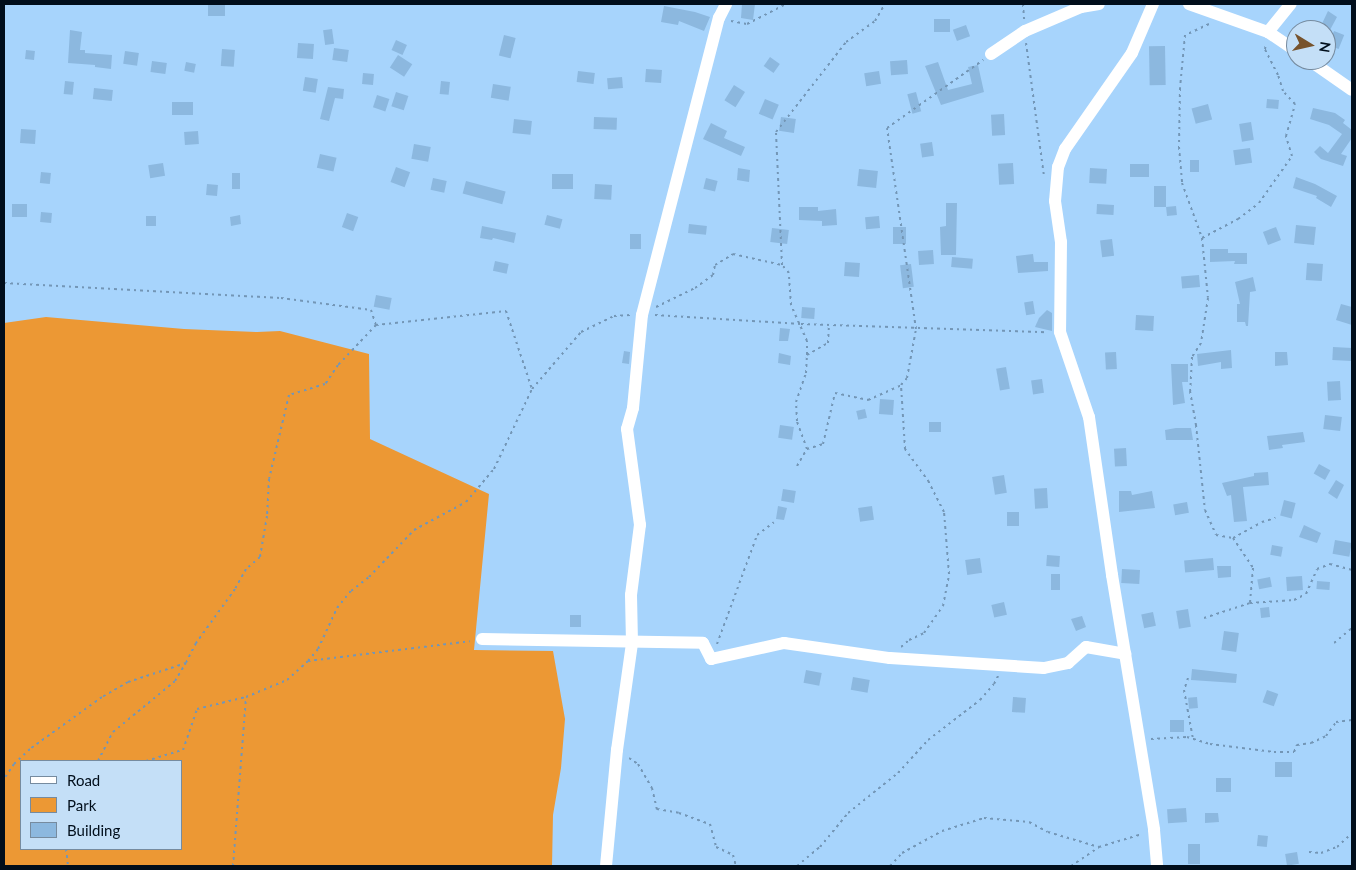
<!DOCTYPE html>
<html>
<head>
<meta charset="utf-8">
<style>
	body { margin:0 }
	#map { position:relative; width:1356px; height:870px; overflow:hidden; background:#a7d4fc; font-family:Lato,sans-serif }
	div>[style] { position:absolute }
	.green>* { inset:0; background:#ec9834 }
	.building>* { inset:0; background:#8cb8df; transform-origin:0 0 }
	.path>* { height:2px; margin-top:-1px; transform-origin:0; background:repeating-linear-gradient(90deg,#7396b6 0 2.5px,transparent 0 6.5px) }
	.street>* { height:12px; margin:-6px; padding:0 6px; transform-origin:6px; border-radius:6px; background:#fff }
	span { translate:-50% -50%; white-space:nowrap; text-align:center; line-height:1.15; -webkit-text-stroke:4px #c4dff7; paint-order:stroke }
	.frame { position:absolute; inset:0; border:5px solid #010e1b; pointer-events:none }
	.legend { position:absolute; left:20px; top:760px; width:162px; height:90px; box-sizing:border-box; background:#c4dff7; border:1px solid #768b9f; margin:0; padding:6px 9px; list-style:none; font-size:15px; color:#010e1b }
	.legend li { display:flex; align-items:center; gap:10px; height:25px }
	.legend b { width:25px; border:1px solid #768b9f }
	.north { position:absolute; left:1286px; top:20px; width:50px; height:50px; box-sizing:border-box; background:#c4dff7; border:1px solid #768b9f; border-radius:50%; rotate:99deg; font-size:14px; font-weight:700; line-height:20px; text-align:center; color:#010e1b }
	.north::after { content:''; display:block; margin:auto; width:18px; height:22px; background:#77532d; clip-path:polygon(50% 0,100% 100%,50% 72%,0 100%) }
</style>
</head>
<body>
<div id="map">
	<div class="green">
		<i style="clip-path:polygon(evenodd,46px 317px,184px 329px,257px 332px,280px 331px,369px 354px,370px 439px,489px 494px,474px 650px,553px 651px,565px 719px,561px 768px,553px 815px,552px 866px,4px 866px,4px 323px,46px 317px,21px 761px,181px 761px,181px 849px,21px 849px,21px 761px)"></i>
	</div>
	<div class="building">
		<i style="left:208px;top:4px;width:17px;height:12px"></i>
		<i style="clip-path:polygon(742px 4px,755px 4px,753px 20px,741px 18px)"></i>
		<i style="clip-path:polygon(664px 6px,695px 12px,710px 17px,704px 31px,679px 21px,678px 25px,661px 22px)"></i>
		<i style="clip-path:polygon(1328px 11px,1337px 17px,1330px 30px,1319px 30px)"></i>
		<i style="left:934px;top:19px;width:16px;height:13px"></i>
		<i style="left:966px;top:25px;width:12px;height:14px;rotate:70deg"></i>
		<i style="left:332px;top:29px;width:15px;height:9px;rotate:82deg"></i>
		<i style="clip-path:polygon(70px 30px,82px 32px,80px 50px,85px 50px,85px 53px,112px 55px,111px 69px,95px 67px,95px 65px,68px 63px)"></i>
		<i style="left:1334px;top:31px;width:11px;height:15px;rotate:22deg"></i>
		<i style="left:504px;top:35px;width:12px;height:21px;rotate:14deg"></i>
		<i style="left:396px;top:40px;width:12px;height:11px;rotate:24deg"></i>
		<i style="left:298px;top:43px;width:16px;height:15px;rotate:4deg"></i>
		<i style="left:1165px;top:46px;width:39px;height:16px;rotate:89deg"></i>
		<i style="left:334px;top:48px;width:15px;height:12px;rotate:8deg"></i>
		<i style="left:222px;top:49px;width:13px;height:17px;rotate:4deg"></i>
		<i style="left:26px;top:50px;width:9px;height:9px;rotate:6deg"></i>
		<i style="left:125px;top:51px;width:14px;height:13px;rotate:8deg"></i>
		<i style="left:398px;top:55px;width:17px;height:15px;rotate:33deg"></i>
		<i style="left:770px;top:57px;width:12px;height:11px;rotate:35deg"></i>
		<i style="left:907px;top:60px;width:14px;height:17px;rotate:86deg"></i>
		<i style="left:152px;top:61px;width:15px;height:11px;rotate:8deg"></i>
		<i style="left:186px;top:62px;width:10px;height:9px;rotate:11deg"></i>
		<i style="clip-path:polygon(938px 62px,948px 90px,972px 84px,968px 67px,978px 65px,984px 92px,941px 105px,925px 66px)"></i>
		<i style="left:646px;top:69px;width:16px;height:13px;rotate:4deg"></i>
		<i style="left:578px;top:71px;width:17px;height:11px;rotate:7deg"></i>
		<i style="left:879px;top:71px;width:13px;height:15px;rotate:81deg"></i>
		<i style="left:363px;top:73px;width:11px;height:11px;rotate:5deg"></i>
		<i style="left:305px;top:77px;width:13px;height:14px;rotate:9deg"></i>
		<i style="left:622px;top:77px;width:11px;height:15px;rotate:85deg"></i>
		<i style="left:65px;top:81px;width:9px;height:13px;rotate:6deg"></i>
		<i style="left:441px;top:81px;width:9px;height:13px;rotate:6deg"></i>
		<i style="left:493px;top:84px;width:18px;height:14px;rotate:9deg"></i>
		<i style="left:734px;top:85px;width:13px;height:18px;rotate:32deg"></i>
		<i style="clip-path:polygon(328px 87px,344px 89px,343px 99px,335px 98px,329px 121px,320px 119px)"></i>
		<i style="left:94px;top:88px;width:19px;height:11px;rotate:6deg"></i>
		<i style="left:396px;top:92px;width:13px;height:15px;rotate:18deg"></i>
		<i style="left:916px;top:92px;width:20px;height:9px;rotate:75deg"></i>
		<i style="left:377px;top:95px;width:13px;height:13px;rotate:18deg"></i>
		<i style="left:765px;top:99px;width:15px;height:16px;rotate:23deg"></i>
		<i style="left:1267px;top:99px;width:12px;height:9px;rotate:5deg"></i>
		<i style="left:172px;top:102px;width:21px;height:13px"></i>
		<i style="left:1208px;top:104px;width:16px;height:17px;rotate:75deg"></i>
		<i style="clip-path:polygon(1313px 108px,1335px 113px,1345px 120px,1343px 123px,1352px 130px,1352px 138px,1341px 154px,1347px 156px,1343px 166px,1321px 159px,1314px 152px,1320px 146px,1328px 153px,1342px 134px,1329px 125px,1310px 119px)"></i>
		<i style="left:1004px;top:114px;width:21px;height:13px;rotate:87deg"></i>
		<i style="left:594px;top:117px;width:23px;height:12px;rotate:2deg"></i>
		<i style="left:781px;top:117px;width:15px;height:14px;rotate:8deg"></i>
		<i style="left:514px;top:119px;width:18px;height:14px;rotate:6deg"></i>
		<i style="left:1251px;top:122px;width:18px;height:12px;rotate:81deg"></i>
		<i style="clip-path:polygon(711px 123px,727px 131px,724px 138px,745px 147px,741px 156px,703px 139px)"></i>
		<i style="left:21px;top:129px;width:15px;height:14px;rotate:4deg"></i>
		<i style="left:198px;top:131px;width:13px;height:14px;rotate:86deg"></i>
		<i style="left:932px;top:142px;width:14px;height:12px;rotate:82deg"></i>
		<i style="left:414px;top:144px;width:17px;height:15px;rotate:10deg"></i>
		<i style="left:1250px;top:148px;width:15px;height:17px;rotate:82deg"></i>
		<i style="left:320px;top:154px;width:17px;height:14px;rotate:13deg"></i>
		<i style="left:1190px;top:160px;width:9px;height:12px"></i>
		<i style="left:163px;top:163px;width:13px;height:15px;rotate:81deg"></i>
		<i style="left:1013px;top:163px;width:21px;height:15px;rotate:87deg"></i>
		<i style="left:1149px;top:164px;width:13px;height:19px;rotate:90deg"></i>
		<i style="left:396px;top:167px;width:15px;height:16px;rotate:20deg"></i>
		<i style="clip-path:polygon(738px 168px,750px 170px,749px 182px,737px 180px)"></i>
		<i style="left:1090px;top:168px;width:17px;height:15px;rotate:3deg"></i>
		<i style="left:859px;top:169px;width:19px;height:17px;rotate:6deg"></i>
		<i style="left:41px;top:172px;width:10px;height:11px;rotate:6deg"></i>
		<i style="left:232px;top:173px;width:8px;height:16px"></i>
		<i style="left:552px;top:174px;width:21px;height:15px"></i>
		<i style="clip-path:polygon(1296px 177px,1315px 184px,1337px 196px,1331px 207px,1316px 198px,1317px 196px,1293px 188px)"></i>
		<i style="left:433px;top:178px;width:14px;height:12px;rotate:12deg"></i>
		<i style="left:706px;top:178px;width:12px;height:11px;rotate:14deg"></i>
		<i style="left:466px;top:181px;width:41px;height:13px;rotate:15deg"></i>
		<i style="left:207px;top:184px;width:11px;height:11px;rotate:5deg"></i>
		<i style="left:595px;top:184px;width:17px;height:15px;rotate:3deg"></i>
		<i style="left:1154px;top:186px;width:12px;height:21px"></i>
		<i style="clip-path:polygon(946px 203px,957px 203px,956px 255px,941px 255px,940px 227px,946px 226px)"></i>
		<i style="left:12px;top:204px;width:15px;height:13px"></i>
		<i style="left:1097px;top:204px;width:17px;height:10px;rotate:3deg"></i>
		<i style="left:1176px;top:206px;width:9px;height:10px;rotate:84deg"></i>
		<i style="clip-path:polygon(799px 207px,818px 207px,818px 211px,836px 209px,837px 225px,822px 226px,822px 221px,799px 220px)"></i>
		<i style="left:41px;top:212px;width:11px;height:10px;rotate:5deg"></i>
		<i style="left:347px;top:213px;width:12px;height:15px;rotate:20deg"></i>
		<i style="clip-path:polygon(240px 215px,241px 224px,231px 226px,230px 217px)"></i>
		<i style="left:547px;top:215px;width:16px;height:10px;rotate:15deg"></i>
		<i style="left:146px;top:216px;width:10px;height:10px"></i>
		<i style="left:879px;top:216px;width:12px;height:14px;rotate:85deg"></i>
		<i style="left:689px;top:224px;width:18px;height:9px;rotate:6deg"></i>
		<i style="left:1296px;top:225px;width:20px;height:18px;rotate:6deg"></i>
		<i style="clip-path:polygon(482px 226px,516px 233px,514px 243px,493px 238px,492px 240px,480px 238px)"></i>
		<i style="left:893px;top:227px;width:13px;height:17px"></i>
		<i style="left:1276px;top:227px;width:14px;height:14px;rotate:69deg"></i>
		<i style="left:772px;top:228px;width:17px;height:14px;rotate:7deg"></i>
		<i style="left:630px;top:234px;width:11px;height:15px"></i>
		<i style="left:1112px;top:239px;width:17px;height:12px;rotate:83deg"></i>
		<i style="clip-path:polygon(1210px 249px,1228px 249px,1228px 253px,1247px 253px,1247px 264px,1234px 264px,1235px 261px,1210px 262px)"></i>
		<i style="left:933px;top:250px;width:14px;height:15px;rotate:86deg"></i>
		<i style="clip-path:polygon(1033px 254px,1034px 262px,1048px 262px,1048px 271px,1018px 273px,1016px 256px)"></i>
		<i style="left:952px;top:257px;width:21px;height:10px;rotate:5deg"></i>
		<i style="left:495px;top:261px;width:14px;height:10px;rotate:12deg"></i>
		<i style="left:845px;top:262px;width:15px;height:14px;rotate:4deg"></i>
		<i style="left:1307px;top:263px;width:16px;height:17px;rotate:4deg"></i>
		<i style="left:911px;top:264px;width:23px;height:11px;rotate:83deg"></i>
		<i style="left:1199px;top:275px;width:12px;height:18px;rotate:85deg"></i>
		<i style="clip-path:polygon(1253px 277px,1256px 291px,1250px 292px,1248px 326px,1246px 326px,1245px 322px,1237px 322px,1237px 304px,1240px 304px,1235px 282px)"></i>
		<i style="left:376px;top:295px;width:16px;height:12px;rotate:11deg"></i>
		<i style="left:1033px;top:301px;width:13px;height:9px;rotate:81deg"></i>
		<i style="clip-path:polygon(1341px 304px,1352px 307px,1352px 325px,1336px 320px)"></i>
		<i style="left:802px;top:307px;width:13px;height:11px;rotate:4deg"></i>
		<i style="clip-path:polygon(1047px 310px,1052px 313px,1052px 331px,1035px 327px,1039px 318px)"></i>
		<i style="left:1136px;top:315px;width:18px;height:15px;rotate:3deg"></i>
		<i style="clip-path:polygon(780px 328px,790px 329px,788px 341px,779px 341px)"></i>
		<i style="left:1333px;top:347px;width:19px;height:13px;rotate:3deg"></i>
		<i style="clip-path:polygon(1231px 350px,1232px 368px,1221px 369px,1221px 362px,1198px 366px,1197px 354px)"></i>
		<i style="clip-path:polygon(624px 351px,630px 352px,629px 364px,622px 363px)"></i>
		<i style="left:1116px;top:352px;width:17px;height:11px;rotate:87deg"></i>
		<i style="clip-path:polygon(1275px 352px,1287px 352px,1288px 365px,1275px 366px)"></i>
		<i style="clip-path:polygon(779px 353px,791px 356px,790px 365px,778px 363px)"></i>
		<i style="clip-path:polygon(1171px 364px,1188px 364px,1188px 382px,1182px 382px,1185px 403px,1173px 405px)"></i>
		<i style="left:1006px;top:367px;width:22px;height:10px;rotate:80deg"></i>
		<i style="left:1042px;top:379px;width:14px;height:11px;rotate:82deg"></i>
		<i style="left:1340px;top:381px;width:19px;height:13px;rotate:87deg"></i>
		<i style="left:880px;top:399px;width:14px;height:15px;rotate:4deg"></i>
		<i style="left:865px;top:409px;width:9px;height:9px;rotate:77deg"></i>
		<i style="left:1325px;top:415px;width:17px;height:14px;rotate:7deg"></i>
		<i style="left:929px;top:422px;width:12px;height:10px"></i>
		<i style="left:780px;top:425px;width:14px;height:13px;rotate:8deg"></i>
		<i style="clip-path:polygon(1176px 428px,1191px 428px,1193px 440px,1166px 440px,1165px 430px)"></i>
		<i style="clip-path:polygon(1303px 432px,1305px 442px,1282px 445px,1283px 448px,1269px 450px,1267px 436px)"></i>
		<i style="left:1126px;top:448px;width:18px;height:12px;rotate:87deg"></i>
		<i style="left:1319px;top:464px;width:13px;height:11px;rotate:29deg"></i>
		<i style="clip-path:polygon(1268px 472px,1269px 485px,1243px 487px,1247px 521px,1234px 522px,1231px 495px,1227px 496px,1222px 483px,1254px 476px,1254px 473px)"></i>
		<i style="left:1004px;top:475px;width:18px;height:12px;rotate:81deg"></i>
		<i style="clip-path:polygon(1336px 480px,1344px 485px,1337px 499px,1328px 493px)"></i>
		<i style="left:1047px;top:488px;width:20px;height:13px;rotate:87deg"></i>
		<i style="left:783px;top:489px;width:13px;height:12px;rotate:9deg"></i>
		<i style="clip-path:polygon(1119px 491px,1131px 491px,1132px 495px,1152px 491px,1155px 508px,1119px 512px)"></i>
		<i style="left:1284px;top:500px;width:12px;height:16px;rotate:14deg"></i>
		<i style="left:1187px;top:502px;width:11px;height:14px;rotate:80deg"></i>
		<i style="clip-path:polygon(778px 506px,787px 508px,784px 520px,776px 519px)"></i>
		<i style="left:872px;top:506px;width:14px;height:14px;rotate:82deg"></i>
		<i style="left:1007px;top:512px;width:12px;height:14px"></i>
		<i style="clip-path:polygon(1304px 525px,1321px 533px,1317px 543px,1299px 537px)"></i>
		<i style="left:1335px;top:540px;width:17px;height:14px;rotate:10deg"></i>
		<i style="left:1272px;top:545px;width:11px;height:10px;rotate:10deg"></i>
		<i style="left:1047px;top:555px;width:13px;height:11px;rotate:4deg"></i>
		<i style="left:980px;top:558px;width:15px;height:15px;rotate:82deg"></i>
		<i style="left:1213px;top:558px;width:12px;height:29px;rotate:85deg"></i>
		<i style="clip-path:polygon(1217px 566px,1231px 566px,1231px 577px,1218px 578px)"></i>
		<i style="left:1122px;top:569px;width:18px;height:14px;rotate:3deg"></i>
		<i style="left:1051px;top:574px;width:9px;height:16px"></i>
		<i style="left:1302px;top:576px;width:14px;height:16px;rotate:86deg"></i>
		<i style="left:1270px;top:577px;width:10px;height:13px;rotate:79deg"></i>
		<i style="left:1317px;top:581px;width:13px;height:8px;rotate:4deg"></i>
		<i style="left:1004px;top:602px;width:13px;height:13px;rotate:77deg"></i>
		<i style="left:1269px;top:607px;width:10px;height:9px;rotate:84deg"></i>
		<i style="left:1188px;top:609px;width:18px;height:12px;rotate:81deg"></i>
		<i style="left:1153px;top:612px;width:14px;height:12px;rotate:78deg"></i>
		<i style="left:570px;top:615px;width:11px;height:12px"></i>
		<i style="clip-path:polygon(1082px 616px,1086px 627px,1076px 631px,1071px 619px)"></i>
		<i style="left:1224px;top:631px;width:15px;height:19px;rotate:8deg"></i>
		<i style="clip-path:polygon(1192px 669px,1237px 674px,1236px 683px,1191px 680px)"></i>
		<i style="left:806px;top:670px;width:16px;height:13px;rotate:11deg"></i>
		<i style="left:853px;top:677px;width:17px;height:13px;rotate:10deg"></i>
		<i style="left:1267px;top:690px;width:12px;height:13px;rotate:20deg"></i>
		<i style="left:1013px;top:697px;width:13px;height:15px;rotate:4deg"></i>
		<i style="left:1197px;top:697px;width:11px;height:9px;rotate:85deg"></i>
		<i style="left:1170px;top:720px;width:14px;height:12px"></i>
		<i style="left:1292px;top:762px;width:15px;height:17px;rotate:90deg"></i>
		<i style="left:1216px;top:778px;width:15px;height:14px"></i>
		<i style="left:1186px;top:808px;width:14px;height:19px;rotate:86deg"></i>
		<i style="clip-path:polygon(1205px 813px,1218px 813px,1219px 822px,1205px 823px)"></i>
		<i style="left:1258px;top:835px;width:10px;height:11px;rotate:6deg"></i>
		<i style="left:1188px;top:844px;width:12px;height:20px"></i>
		<i style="left:1297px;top:852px;width:12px;height:12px;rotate:81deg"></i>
	</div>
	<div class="path">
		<i style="left:1023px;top:4px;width:15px;rotate:86deg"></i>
		<i style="left:731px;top:21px;width:16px;rotate:11deg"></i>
		<i style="left:747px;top:24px;width:44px;rotate:-27.1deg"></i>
		<i style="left:1209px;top:24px;width:26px;rotate:155deg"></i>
		<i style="left:1185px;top:35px;width:53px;rotate:95.4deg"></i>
		<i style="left:1180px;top:88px;width:59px;rotate:91deg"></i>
		<i style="left:1179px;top:147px;width:36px;rotate:85deg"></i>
		<i style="left:1182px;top:183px;width:59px;rotate:70deg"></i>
		<i style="left:1202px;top:238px;width:60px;rotate:84.3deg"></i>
		<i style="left:1208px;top:298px;width:46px;rotate:98.8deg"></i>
		<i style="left:1201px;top:343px;width:17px;rotate:123deg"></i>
		<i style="left:1192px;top:357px;width:34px;rotate:93deg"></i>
		<i style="left:1190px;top:391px;width:35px;rotate:80deg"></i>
		<i style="left:1196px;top:425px;width:85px;rotate:84deg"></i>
		<i style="left:1205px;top:510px;width:27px;rotate:66deg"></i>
		<i style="left:1216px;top:535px;width:17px;rotate:10deg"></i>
		<i style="left:1233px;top:538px;width:36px;rotate:56deg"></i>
		<i style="left:1253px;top:568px;width:35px;rotate:95deg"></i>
		<i style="left:1026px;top:43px;width:135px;rotate:82.3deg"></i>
		<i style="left:1202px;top:238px;width:41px;rotate:-27.8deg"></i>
		<i style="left:1238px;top:219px;width:26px;rotate:-37deg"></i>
		<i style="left:1259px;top:203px;width:57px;rotate:-54.9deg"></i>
		<i style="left:1292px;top:156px;width:21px;rotate:-107deg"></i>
		<i style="left:1286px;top:136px;width:33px;rotate:-74deg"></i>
		<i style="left:1295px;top:104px;width:18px;rotate:-133deg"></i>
		<i style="left:1283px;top:91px;width:17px;rotate:-107deg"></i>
		<i style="left:1278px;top:75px;width:29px;rotate:-117deg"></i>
		<i style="left:1265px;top:49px;width:5px;rotate:-79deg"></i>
		<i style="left:4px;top:283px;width:277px;rotate:3.1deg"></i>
		<i style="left:281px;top:298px;width:91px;rotate:7.6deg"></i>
		<i style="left:371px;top:310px;width:16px;rotate:72deg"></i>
		<i style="left:376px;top:325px;width:55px;rotate:133.5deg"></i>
		<i style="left:338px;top:365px;width:23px;rotate:124deg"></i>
		<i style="left:325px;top:384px;width:38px;rotate:163deg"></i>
		<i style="left:289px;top:395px;width:86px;rotate:103.4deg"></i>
		<i style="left:269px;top:479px;width:37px;rotate:93deg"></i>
		<i style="left:267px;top:516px;width:42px;rotate:99.7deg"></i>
		<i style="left:260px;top:557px;width:18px;rotate:139deg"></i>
		<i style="left:246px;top:569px;width:23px;rotate:119deg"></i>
		<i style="left:235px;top:589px;width:67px;rotate:125.8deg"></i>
		<i style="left:196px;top:643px;width:22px;rotate:117deg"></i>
		<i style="left:186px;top:663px;width:61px;rotate:161.9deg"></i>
		<i style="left:128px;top:682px;width:30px;rotate:150deg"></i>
		<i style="left:102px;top:697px;width:89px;rotate:144.2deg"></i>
		<i style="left:30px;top:749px;width:22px;rotate:137deg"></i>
		<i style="left:14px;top:764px;width:18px;rotate:124deg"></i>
		<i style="left:656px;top:307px;width:43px;rotate:-26deg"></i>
		<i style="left:695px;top:288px;width:22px;rotate:-36deg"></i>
		<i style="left:713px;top:275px;width:10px;rotate:-79deg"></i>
		<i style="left:715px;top:265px;width:21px;rotate:-31deg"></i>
		<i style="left:733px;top:254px;width:50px;rotate:12.7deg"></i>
		<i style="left:655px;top:315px;width:146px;rotate:3.5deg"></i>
		<i style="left:801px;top:324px;width:246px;rotate:1.9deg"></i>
		<i style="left:376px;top:325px;width:131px;rotate:-6.1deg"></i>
		<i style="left:506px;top:311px;width:82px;rotate:71.6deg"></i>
		<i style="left:807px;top:355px;width:14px;rotate:-90deg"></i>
		<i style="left:807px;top:341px;width:39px;rotate:-114deg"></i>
		<i style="left:791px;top:305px;width:32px;rotate:-94deg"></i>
		<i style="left:789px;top:273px;width:11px;rotate:-131deg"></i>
		<i style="left:782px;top:265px;width:133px;rotate:-92.6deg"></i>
		<i style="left:776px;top:132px;width:114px;rotate:-52.1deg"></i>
		<i style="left:846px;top:42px;width:36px;rotate:-36deg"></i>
		<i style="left:875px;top:21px;width:20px;rotate:-60deg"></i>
		<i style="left:807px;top:449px;width:17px;rotate:-17deg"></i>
		<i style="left:823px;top:444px;width:52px;rotate:-76.8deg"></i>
		<i style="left:835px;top:393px;width:34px;rotate:12deg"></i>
		<i style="left:868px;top:400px;width:36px;rotate:-24deg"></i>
		<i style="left:797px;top:466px;width:20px;rotate:-60deg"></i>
		<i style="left:807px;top:449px;width:30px;rotate:-110deg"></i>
		<i style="left:797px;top:421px;width:19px;rotate:-93deg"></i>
		<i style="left:796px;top:402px;width:31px;rotate:-71deg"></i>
		<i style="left:806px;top:373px;width:18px;rotate:-87deg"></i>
		<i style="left:807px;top:355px;width:24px;rotate:-30deg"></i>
		<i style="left:828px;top:343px;width:18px;rotate:-87deg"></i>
		<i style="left:1233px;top:538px;width:33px;rotate:-29deg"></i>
		<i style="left:1262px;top:522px;width:14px;rotate:-17deg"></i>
		<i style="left:1204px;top:618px;width:48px;rotate:-18.1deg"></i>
		<i style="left:1250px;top:603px;width:44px;rotate:-3.9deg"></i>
		<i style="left:1294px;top:600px;width:13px;rotate:-27deg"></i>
		<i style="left:1306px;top:594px;width:27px;rotate:-66deg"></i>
		<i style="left:1317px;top:569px;width:14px;rotate:-21deg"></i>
		<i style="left:1330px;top:564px;width:23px;rotate:15deg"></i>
		<i style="left:1334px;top:643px;width:23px;rotate:-40deg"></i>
		<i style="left:717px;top:644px;width:116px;rotate:-69.8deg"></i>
		<i style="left:757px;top:535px;width:21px;rotate:-37deg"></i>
		<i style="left:901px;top:647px;width:11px;rotate:-41deg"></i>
		<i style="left:909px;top:640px;width:17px;rotate:-25deg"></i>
		<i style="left:924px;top:633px;width:33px;rotate:-55deg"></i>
		<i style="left:943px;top:606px;width:33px;rotate:-79deg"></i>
		<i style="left:949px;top:574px;width:62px;rotate:-94.6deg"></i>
		<i style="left:944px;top:512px;width:34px;rotate:-117deg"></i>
		<i style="left:929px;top:482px;width:41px;rotate:-126deg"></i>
		<i style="left:905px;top:449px;width:64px;rotate:-93.6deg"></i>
		<i style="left:901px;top:385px;width:9px;rotate:-49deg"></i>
		<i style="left:907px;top:378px;width:50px;rotate:-79.6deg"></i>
		<i style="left:916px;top:329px;width:203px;rotate:-98.2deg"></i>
		<i style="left:887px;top:128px;width:118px;rotate:-35.3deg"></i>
		<i style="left:308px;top:661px;width:163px;rotate:-7deg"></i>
		<i style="left:1188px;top:678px;width:13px;rotate:108deg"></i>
		<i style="left:1184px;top:690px;width:50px;rotate:79.6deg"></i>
		<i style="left:1151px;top:739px;width:36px;rotate:-3deg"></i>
		<i style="left:1187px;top:737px;width:24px;rotate:17deg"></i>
		<i style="left:1210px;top:744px;width:64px;rotate:7.1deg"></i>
		<i style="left:1274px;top:752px;width:20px"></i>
		<i style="left:1294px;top:752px;width:8px;rotate:-67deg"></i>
		<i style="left:1297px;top:745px;width:14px;rotate:-8deg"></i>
		<i style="left:1311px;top:743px;width:17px;rotate:-25deg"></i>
		<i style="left:1326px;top:736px;width:17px;rotate:-54deg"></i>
		<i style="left:1336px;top:722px;width:16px;rotate:-7deg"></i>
		<i style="left:629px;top:758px;width:11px;rotate:34deg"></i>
		<i style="left:638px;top:764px;width:28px;rotate:60deg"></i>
		<i style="left:652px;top:788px;width:22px;rotate:77deg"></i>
		<i style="left:657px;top:809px;width:22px;rotate:10deg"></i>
		<i style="left:679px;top:813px;width:33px;rotate:20deg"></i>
		<i style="left:710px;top:824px;width:24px;rotate:75deg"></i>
		<i style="left:716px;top:847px;width:19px;rotate:25deg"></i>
		<i style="left:733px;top:855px;width:11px;rotate:75deg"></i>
		<i style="left:98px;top:761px;width:33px;rotate:-63deg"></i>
		<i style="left:113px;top:732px;width:80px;rotate:-39.4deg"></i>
		<i style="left:175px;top:681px;width:21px;rotate:-59deg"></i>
		<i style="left:146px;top:761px;width:39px;rotate:-17deg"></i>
		<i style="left:183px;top:750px;width:43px;rotate:-71.1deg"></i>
		<i style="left:197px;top:709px;width:50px;rotate:-13.8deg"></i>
		<i style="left:246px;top:697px;width:44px;rotate:-22.5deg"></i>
		<i style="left:287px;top:680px;width:28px;rotate:-42deg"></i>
		<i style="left:308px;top:661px;width:16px;rotate:-50deg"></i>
		<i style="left:318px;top:649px;width:45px;rotate:-65.1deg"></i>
		<i style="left:337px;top:608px;width:22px;rotate:-51deg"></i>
		<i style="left:351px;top:591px;width:23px;rotate:-38deg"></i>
		<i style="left:369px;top:577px;width:65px;rotate:-46.2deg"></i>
		<i style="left:414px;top:530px;width:59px;rotate:-28.3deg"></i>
		<i style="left:466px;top:502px;width:43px;rotate:-49.7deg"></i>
		<i style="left:494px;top:469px;width:89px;rotate:-64.6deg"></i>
		<i style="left:532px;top:389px;width:75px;rotate:-49.3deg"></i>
		<i style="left:581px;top:332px;width:37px;rotate:-26deg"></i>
		<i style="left:614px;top:316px;width:16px;rotate:-4deg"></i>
		<i style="left:66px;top:849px;width:17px;rotate:83deg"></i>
		<i style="left:1309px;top:852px;width:12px;rotate:5deg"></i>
		<i style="left:1321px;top:853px;width:17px;rotate:-21deg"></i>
		<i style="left:1337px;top:847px;width:21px;rotate:-43deg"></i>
		<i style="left:233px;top:866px;width:169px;rotate:-85.6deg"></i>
		<i style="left:797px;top:866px;width:30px;rotate:-40deg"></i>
		<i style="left:820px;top:847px;width:44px;rotate:-50.5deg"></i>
		<i style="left:848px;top:813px;width:64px;rotate:-38.7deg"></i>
		<i style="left:898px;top:773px;width:45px;rotate:-47.7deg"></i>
		<i style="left:928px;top:740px;width:66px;rotate:-37.6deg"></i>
		<i style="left:980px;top:700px;width:21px;rotate:-49deg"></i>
		<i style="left:994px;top:684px;width:9px;rotate:-63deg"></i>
		<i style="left:890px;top:866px;width:18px;rotate:-47deg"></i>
		<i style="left:902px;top:853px;width:46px;rotate:-28.8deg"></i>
		<i style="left:942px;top:831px;width:44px;rotate:-17.2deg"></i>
		<i style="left:984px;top:818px;width:45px;rotate:5.1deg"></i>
		<i style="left:1029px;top:822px;width:21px;rotate:28deg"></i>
		<i style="left:1048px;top:832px;width:53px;rotate:16.4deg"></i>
		<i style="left:1071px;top:866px;width:34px;rotate:-34deg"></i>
		<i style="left:1099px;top:847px;width:45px;rotate:-16.8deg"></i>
	</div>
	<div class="street">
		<i style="left:1153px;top:4px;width:53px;rotate:113.2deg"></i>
		<i style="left:1132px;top:53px;width:117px;rotate:124.9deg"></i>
		<i style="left:1065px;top:149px;width:19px;rotate:111deg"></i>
		<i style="left:1058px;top:167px;width:34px;rotate:95deg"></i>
		<i style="left:1055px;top:201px;width:41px;rotate:81.7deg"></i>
		<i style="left:1061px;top:242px;width:90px;rotate:90.6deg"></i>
		<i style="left:1060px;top:332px;width:90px;rotate:71.2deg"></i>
		<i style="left:1089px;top:417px;width:160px;rotate:81.7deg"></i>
		<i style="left:1112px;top:575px;width:258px;rotate:80.6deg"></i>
		<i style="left:1154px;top:830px;width:36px;rotate:85deg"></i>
		<i style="left:1189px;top:4px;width:84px;rotate:19.5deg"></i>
		<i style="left:1268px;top:32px;width:34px;rotate:34deg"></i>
		<i style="left:1268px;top:32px;width:36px;rotate:-51deg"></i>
		<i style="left:991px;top:54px;width:41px;rotate:-34.1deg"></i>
		<i style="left:1025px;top:31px;width:61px;rotate:-23.2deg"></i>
		<i style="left:1081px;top:7px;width:18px;rotate:-9deg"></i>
		<i style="left:1309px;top:60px;width:52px;rotate:34.9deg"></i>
		<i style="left:482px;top:639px;width:221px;rotate:1deg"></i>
		<i style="left:703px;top:643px;width:18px;rotate:63deg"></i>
		<i style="left:711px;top:659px;width:75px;rotate:-12.4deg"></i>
		<i style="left:784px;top:643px;width:107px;rotate:8.1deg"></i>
		<i style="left:890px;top:658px;width:154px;rotate:3.7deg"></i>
		<i style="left:1044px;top:668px;width:25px;rotate:-12deg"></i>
		<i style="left:1068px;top:663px;width:24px;rotate:-42deg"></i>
		<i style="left:1086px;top:647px;width:40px;rotate:10deg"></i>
		<i style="left:606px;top:866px;width:117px;rotate:-84.6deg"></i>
		<i style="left:617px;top:750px;width:108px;rotate:-82deg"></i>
		<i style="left:632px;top:643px;width:48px;rotate:-91.2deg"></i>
		<i style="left:631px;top:595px;width:71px;rotate:-82.7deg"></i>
		<i style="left:640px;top:525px;width:97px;rotate:-97.7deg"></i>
		<i style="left:627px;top:429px;width:22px;rotate:-74deg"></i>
		<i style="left:633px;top:408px;width:93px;rotate:-84.5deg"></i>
		<i style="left:642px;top:315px;width:307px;rotate:-75.5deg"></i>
		<i style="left:719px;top:18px;width:16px;rotate:-63deg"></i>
	</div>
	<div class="frame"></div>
	<ul class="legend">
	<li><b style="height:6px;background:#fff"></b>Road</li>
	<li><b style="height:14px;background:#ec9834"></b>Park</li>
	<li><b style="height:14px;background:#8cb8df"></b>Building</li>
	</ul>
	<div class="north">N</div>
</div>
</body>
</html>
